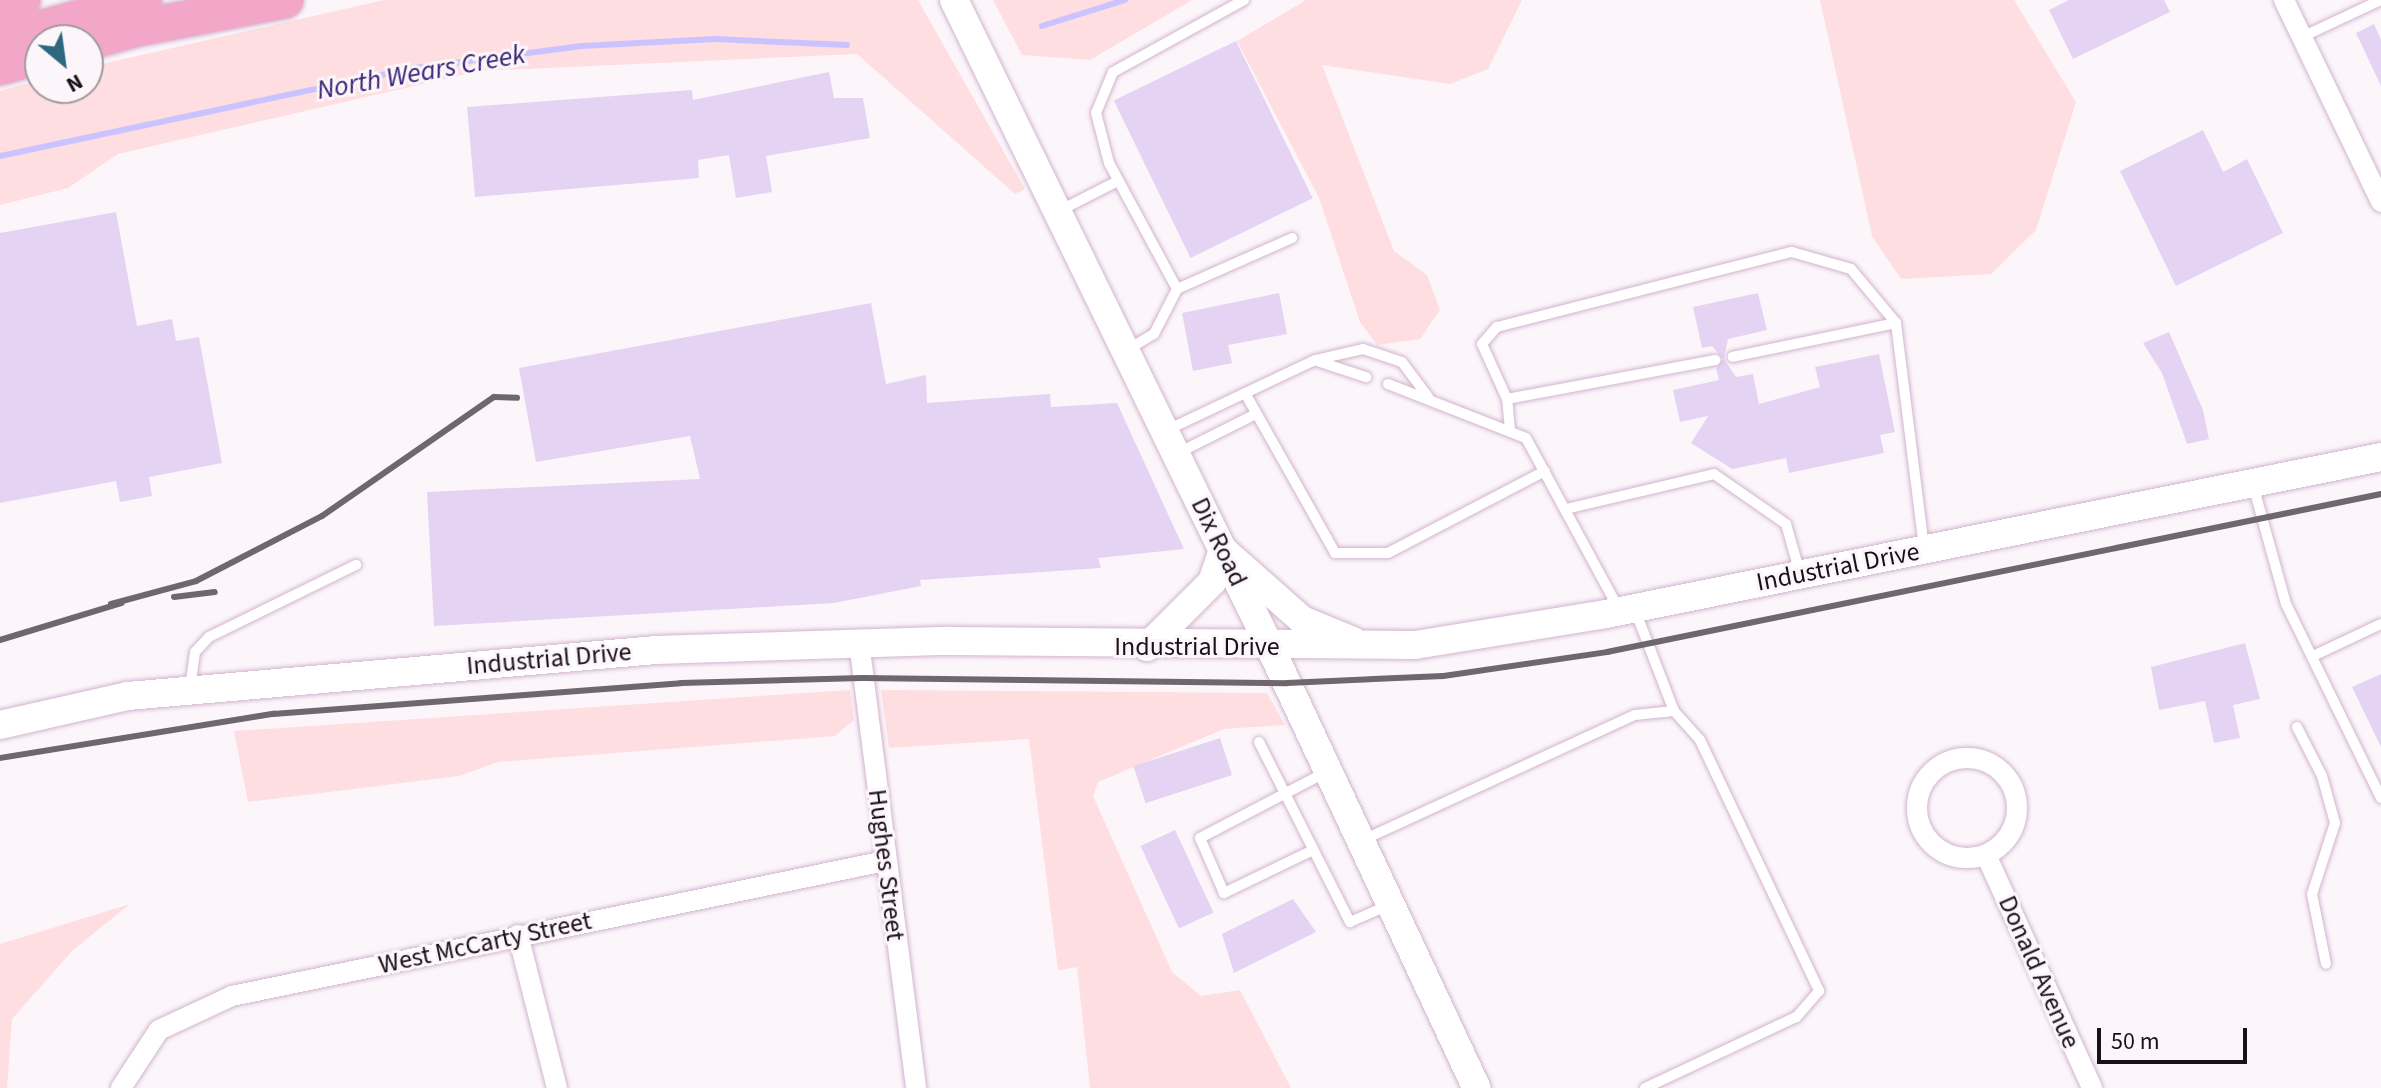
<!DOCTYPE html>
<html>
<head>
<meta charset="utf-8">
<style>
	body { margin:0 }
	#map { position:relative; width:2381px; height:1088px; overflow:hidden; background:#fcf6fb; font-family:"Source Sans 3",sans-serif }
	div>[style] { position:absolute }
	.green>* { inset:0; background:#fedee1 }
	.stream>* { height:6px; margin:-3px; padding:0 3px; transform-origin:3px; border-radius:3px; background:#cbc3ff }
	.building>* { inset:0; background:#e5d3f3; transform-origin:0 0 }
	.roads { filter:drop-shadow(0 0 2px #d2b4cd) drop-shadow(0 0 2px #d2b4cd) }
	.lane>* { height:10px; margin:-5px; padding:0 5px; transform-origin:5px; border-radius:5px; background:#fff }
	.street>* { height:20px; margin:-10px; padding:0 10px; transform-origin:10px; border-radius:10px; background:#fff }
	.street>.ring { margin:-10px; padding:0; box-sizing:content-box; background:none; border:20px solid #fff; border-radius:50% }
	.secondary>* { height:28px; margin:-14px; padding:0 14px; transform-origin:14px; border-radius:14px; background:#fff }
	.highway>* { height:36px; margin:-18px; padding:0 18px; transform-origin:18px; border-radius:18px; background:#f2a7c8 }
	.rail>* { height:6px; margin:-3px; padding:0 3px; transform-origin:3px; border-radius:3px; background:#6f666e }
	span { translate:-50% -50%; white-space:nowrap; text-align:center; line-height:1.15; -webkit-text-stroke:6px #fcf6fb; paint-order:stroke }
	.street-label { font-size:26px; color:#1b101a }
	.water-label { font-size:28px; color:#3a2476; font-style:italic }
	.north { position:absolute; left:24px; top:24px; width:80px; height:80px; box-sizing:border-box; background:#fcf6fb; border:2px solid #a29aa1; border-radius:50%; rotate:151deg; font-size:22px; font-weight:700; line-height:32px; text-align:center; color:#1b101a }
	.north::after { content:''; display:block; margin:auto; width:28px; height:36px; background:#2d6880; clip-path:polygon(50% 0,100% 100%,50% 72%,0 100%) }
	.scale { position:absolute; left:2097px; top:1028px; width:150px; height:36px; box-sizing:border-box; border:4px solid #1b101a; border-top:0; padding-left:10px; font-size:24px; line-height:28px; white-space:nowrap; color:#1b101a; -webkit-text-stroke:6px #fcf6fb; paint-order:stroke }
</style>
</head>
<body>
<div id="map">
	<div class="green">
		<i style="clip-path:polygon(384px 0,918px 0,1025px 189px,1015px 194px,857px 54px,479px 71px,118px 154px,68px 188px,0 205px,0 91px,40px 80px,40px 88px,88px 88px,88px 67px)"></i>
		<i style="clip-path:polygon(993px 0,1192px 0,1090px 60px,1022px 55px)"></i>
		<i style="clip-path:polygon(1306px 0,1522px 0,1488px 69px,1450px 84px,1322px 65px,1394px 251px,1427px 275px,1440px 310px,1420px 339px,1377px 345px,1360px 322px,1319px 198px,1237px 41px)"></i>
		<i style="clip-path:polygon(1820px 0,2014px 0,2076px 102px,2036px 230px,1991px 274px,1901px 279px,1872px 236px)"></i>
		<i style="clip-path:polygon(850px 690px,854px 720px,835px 736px,498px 762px,459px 776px,248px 802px,234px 731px)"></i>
		<i style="clip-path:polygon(881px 690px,1267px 693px,1285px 725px,1224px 729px,1098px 782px,1093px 796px,1172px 972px,1201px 996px,1240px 990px,1291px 1088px,1090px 1088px,1077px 967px,1058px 970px,1029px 739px,889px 748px)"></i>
		<i style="clip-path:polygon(130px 904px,73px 950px,12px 1019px,7px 1088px,0 1088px,0 944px)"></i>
	</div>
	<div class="stream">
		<i style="left:1042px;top:26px;width:87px;rotate:-17.4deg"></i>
		<i style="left:0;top:156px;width:424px;rotate:-12deg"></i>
		<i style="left:415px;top:68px;width:168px;rotate:-7.5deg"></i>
		<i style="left:582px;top:46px;width:133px;rotate:-3deg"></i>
		<i style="left:715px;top:39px;width:132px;rotate:2.6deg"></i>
	</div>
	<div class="building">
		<i style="clip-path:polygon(2069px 0,2164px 0,2170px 12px,2073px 59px,2049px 10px)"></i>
		<i style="clip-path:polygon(2374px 24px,2381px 40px,2381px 86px,2356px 33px)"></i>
		<i style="left:1236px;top:41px;width:175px;height:136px;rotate:64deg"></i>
		<i style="clip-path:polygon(829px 72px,834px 98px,863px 98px,870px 138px,766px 156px,772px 192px,736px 198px,729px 155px,698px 160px,699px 178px,475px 197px,467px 107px,692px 90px,693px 100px)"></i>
		<i style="clip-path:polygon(2203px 130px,2223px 172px,2247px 159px,2283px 233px,2176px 286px,2120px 171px)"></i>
		<i style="clip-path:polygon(116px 212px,137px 326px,172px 319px,176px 341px,199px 337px,222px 463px,149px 477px,152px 496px,120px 502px,116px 481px,0 503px,0 233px)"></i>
		<i style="clip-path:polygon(1279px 293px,1287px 334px,1228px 345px,1232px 363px,1193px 371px,1182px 313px)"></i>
		<i style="clip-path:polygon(1758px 293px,1767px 330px,1728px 339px,1724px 359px,1736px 377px,1753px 374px,1759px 404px,1820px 387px,1815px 367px,1879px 354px,1895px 432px,1880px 435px,1884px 453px,1789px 473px,1786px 458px,1732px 469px,1691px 443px,1708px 416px,1680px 422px,1673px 390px,1719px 380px,1716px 368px,1723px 359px,1712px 346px,1702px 348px,1693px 307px)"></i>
		<i style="clip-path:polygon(871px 303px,886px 384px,926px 375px,927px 403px,1050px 394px,1051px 407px,1117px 403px,1184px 549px,1098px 558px,1101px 568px,920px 580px,921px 586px,834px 603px,434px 626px,427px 492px,700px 479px,690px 436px,536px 462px,519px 368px)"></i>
		<i style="clip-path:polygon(2169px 332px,2203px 410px,2209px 439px,2187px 444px,2162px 373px,2143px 343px)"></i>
		<i style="clip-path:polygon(2245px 643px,2260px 699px,2233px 705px,2240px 738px,2214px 743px,2205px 701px,2159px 710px,2151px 667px)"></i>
		<i style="clip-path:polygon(2381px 674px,2381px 747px,2352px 687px)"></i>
		<i style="left:1220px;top:738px;width:39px;height:91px;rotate:72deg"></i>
		<i style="left:1175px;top:830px;width:91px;height:38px;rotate:65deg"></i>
		<i style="clip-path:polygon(1293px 899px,1316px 932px,1234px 973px,1222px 934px)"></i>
	</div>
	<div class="roads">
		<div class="lane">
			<i style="left:1244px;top:0;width:149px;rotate:151.2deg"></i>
			<i style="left:1113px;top:72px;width:44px;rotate:112.5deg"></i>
			<i style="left:1096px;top:113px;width:52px;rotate:75.4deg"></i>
			<i style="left:1109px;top:163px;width:143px;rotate:61.6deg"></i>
			<i style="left:1177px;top:289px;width:126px;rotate:-23.9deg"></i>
			<i style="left:2302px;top:37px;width:87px;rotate:-25.1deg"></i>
			<i style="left:1059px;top:211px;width:66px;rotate:-27deg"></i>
			<i style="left:1896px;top:323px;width:226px;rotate:82.9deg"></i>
			<i style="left:1127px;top:350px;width:31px;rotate:-31deg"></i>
			<i style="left:1154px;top:334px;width:51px;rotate:-62.9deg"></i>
			<i style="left:1317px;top:361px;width:52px;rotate:18.1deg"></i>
			<i style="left:1388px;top:384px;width:148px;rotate:21.4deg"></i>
			<i style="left:1526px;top:438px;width:195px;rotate:61.5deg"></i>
			<i style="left:1245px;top:393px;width:184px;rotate:60.6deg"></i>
			<i style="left:1335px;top:553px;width:53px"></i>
			<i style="left:1388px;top:553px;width:177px;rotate:-27.6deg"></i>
			<i style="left:1507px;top:399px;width:60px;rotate:-114.4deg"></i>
			<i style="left:1482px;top:344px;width:23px;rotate:-49deg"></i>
			<i style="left:1497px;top:327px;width:304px;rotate:-14.3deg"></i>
			<i style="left:1792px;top:252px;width:61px;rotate:16.1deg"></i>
			<i style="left:1851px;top:269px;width:70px;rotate:50.2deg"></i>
			<i style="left:1896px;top:323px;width:167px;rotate:168.3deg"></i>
			<i style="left:1165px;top:431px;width:166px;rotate:-25.3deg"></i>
			<i style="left:1315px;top:360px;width:49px;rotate:-12.9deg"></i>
			<i style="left:1363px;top:349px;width:41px;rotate:18.4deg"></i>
			<i style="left:1402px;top:362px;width:44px;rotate:53.4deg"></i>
			<i style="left:1510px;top:431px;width:32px;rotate:-95deg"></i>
			<i style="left:1507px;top:399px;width:212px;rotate:-10.6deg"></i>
			<i style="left:1178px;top:453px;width:87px;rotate:-26.6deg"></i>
			<i style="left:2253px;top:485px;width:123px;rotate:74.5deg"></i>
			<i style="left:2286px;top:604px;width:216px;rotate:63.9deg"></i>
			<i style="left:1566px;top:509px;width:152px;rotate:-13.3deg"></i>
			<i style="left:1714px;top:474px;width:88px;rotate:34.8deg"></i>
			<i style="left:1786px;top:524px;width:51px;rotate:74.1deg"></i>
			<i style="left:1635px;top:610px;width:108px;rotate:68.9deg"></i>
			<i style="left:2313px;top:656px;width:75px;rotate:-25.2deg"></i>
			<i style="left:190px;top:688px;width:36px;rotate:-82deg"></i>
			<i style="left:195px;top:652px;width:21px;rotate:-47deg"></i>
			<i style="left:209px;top:637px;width:164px;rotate:-26.1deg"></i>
			<i style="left:2297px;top:727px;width:55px;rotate:63deg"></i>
			<i style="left:2322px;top:776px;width:49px;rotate:74.5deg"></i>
			<i style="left:2335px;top:823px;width:75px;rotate:107.9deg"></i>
			<i style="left:2312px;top:894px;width:71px;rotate:78.7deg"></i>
			<i style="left:1259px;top:742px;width:202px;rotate:63.2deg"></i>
			<i style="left:1350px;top:922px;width:43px;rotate:-23.6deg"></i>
			<i style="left:1363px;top:840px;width:299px;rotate:-24.7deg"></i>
			<i style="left:1635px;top:715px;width:39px;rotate:-6deg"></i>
			<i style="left:1674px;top:711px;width:39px;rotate:48deg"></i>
			<i style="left:1700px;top:740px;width:278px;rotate:64.6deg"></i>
			<i style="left:1819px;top:991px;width:35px;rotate:131deg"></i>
			<i style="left:1796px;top:1017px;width:167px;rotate:154.8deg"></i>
			<i style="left:1311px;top:851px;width:97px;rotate:154.2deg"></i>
			<i style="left:1224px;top:893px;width:60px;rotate:-113.6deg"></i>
			<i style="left:1200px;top:838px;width:142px;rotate:-27.6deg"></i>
		</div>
		<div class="street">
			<i style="left:2284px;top:0;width:224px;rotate:64.3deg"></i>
			<i style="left:859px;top:642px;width:450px;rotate:82.7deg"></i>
			<i class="ring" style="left:1917px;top:758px;width:80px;height:80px"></i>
			<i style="left:1986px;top:855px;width:256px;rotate:65.5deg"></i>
			<i style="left:518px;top:935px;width:158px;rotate:75.7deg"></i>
			<i style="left:121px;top:1088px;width:69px;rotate:-56.8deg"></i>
			<i style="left:159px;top:1030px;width:81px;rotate:-25deg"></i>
			<i style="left:232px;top:996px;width:667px;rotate:-11.68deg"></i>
		</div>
		<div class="secondary">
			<i style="left:954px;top:0;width:720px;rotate:63.97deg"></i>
			<i style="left:1270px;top:647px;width:487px;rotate:64.9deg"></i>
			<i style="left:1147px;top:647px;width:92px;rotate:-45deg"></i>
			<i style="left:1212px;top:582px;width:34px;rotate:-71deg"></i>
			<i style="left:1223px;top:550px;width:106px;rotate:41.5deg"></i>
			<i style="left:1302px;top:620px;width:55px;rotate:22.4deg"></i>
			<i style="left:0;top:725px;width:131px;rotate:-12.8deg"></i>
			<i style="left:128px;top:696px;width:530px;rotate:-4.98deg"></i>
			<i style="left:656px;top:650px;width:292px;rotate:-1.8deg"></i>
			<i style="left:948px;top:641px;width:467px;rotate:0.5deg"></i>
			<i style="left:1415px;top:645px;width:193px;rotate:-9.2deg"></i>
			<i style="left:1606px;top:614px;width:791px;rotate:-11.45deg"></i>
		</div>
		<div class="highway">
			<i style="left:0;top:9px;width:24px;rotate:-22deg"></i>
			<i style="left:133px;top:29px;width:155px;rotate:-10.8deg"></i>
			<i style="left:0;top:40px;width:149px;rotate:-15.5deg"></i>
			<i style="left:88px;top:42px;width:71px;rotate:-15.6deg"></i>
			<i style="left:0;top:67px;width:41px;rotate:-15.4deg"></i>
		</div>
	</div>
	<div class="rail">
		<i style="left:174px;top:597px;width:41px;rotate:-7deg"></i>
		<i style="left:111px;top:604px;width:88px;rotate:-15.1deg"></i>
		<i style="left:196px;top:581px;width:142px;rotate:-27.3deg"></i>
		<i style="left:322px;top:516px;width:209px;rotate:-34.7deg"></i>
		<i style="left:494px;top:397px;width:23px;rotate:2deg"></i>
		<i style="left:0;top:640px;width:127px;rotate:-16.9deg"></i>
		<i style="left:0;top:758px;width:277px;rotate:-9.2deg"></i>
		<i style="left:273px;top:714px;width:409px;rotate:-4.3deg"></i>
		<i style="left:681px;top:683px;width:181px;rotate:-1.6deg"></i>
		<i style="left:862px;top:678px;width:425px;rotate:0.7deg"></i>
		<i style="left:1287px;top:683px;width:156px;rotate:-2.6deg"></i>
		<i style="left:1443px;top:676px;width:166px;rotate:-8.3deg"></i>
		<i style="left:1607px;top:652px;width:790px;rotate:-11.54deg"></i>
	</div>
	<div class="street-label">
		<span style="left:1219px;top:542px;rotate:64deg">Dix Road</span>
		<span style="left:1838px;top:567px;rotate:-11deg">Industrial Drive</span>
		<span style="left:1197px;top:647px">Industrial Drive</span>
		<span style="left:549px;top:659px;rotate:-5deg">Industrial Drive</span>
		<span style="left:886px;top:865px;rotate:83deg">Hughes Street</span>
		<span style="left:485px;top:943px;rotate:-12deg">West McCarty Street</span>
		<span style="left:2039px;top:972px;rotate:66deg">Donald Avenue</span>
	</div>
	<div class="water-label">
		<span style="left:421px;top:72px;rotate:-10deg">North Wears Creek</span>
	</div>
	<div class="north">N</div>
	<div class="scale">50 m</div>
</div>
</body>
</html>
